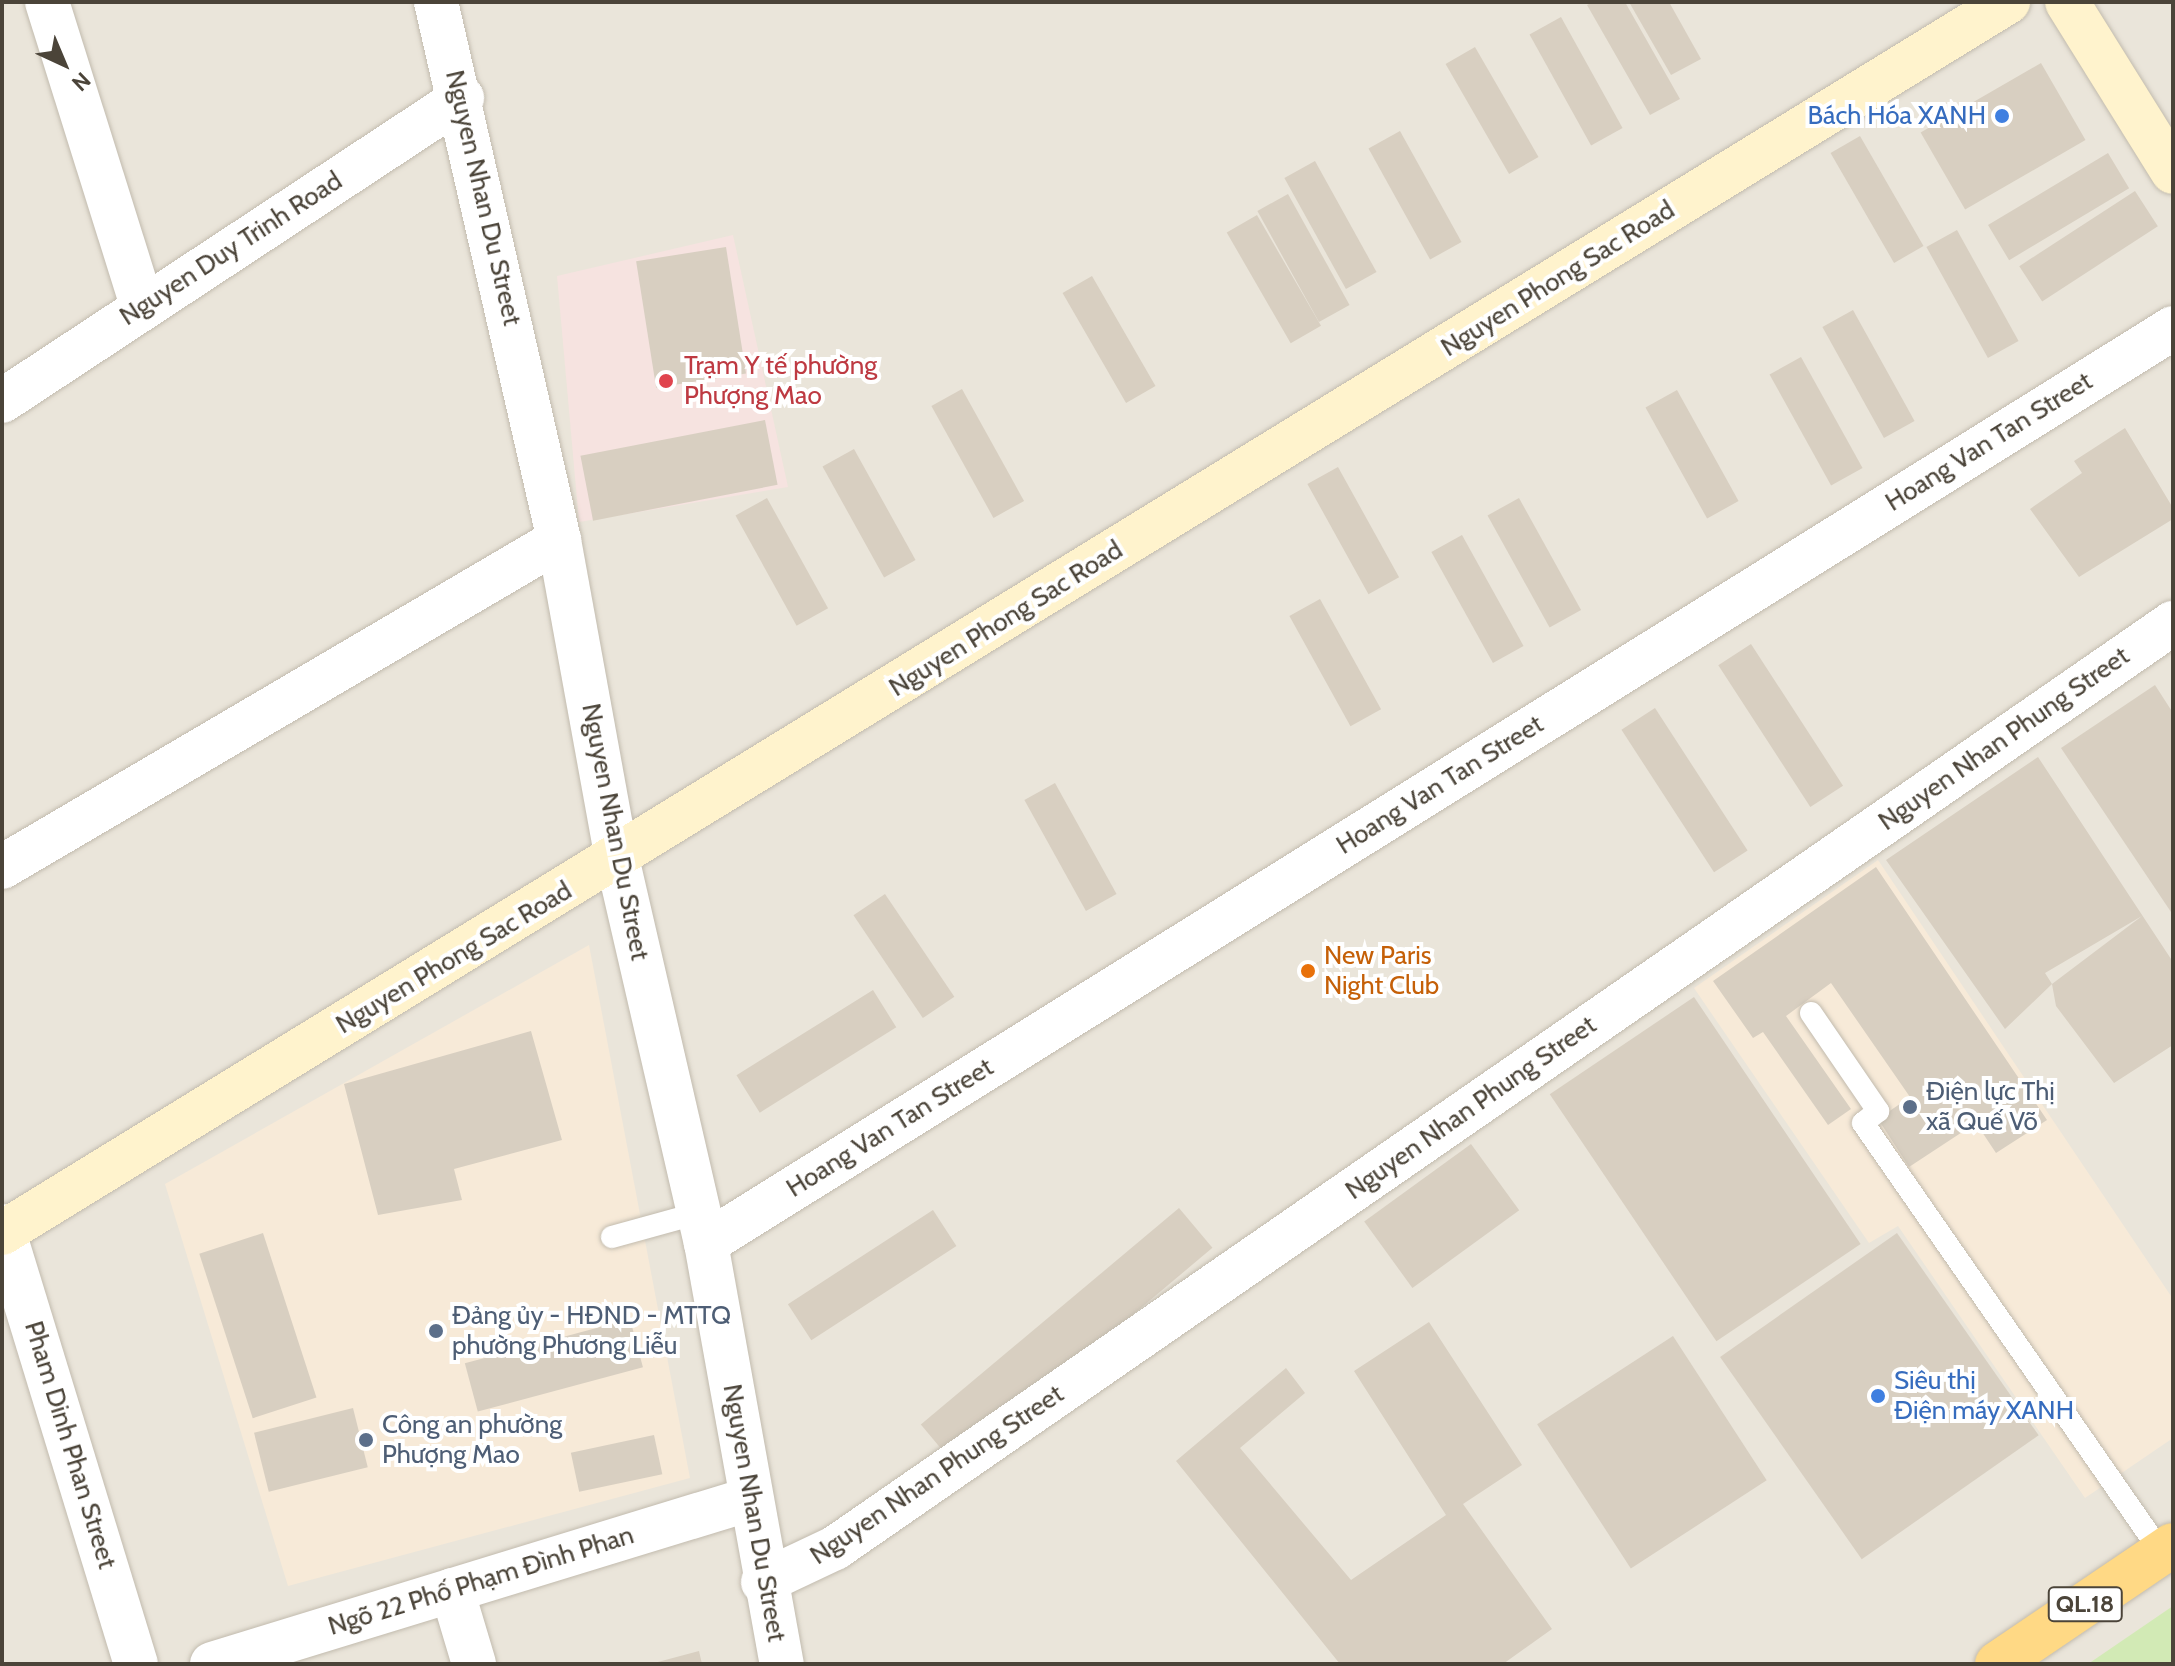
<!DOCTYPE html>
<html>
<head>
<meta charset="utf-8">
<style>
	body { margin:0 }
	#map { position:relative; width:2175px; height:1666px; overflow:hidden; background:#f6f3ec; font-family:Cabin,sans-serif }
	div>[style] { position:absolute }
	.residential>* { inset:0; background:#eae5da; transform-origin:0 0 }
	.commercial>* { inset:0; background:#f7ead8 }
	.medical>* { inset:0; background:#f6e3e0 }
	.green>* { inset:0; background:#d2eab5 }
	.building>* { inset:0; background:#d8cfc1; transform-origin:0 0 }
	.roads { filter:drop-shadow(0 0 2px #c2bbae) drop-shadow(0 0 2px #c2bbae) }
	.service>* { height:22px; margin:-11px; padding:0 11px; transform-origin:11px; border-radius:11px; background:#fff }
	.minor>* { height:44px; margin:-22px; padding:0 22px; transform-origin:22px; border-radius:22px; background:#fff }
	.tertiary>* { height:44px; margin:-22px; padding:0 22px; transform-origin:22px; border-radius:22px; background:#fff }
	.secondary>* { height:44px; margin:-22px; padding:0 22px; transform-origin:22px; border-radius:22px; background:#fff3cd }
	.trunk>* { height:44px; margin:-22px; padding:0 22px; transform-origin:22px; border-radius:22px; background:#ffd985 }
	.dots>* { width:22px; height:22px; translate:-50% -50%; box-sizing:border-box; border:4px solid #fff; border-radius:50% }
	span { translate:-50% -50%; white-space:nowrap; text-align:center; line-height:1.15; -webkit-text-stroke:8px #fff; paint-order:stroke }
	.shield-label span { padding:2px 6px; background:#fff; border:2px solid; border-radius:6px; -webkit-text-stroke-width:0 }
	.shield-label { font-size:24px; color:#4b4439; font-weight:700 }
	.shop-label { font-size:26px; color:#366cbe }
	.right { translate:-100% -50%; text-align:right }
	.left { translate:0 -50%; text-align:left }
	.street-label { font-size:26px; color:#4b4439 }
	.health-label { font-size:26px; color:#be3a42 }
	.food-label { font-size:26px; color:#c56008 }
	.service-label { font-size:26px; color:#4e5e75 }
	.frame { position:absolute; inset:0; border:4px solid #4b4439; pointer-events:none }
	.north { position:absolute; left:24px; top:24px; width:80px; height:80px; -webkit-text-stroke:6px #fff; paint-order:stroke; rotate:136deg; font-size:22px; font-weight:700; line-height:32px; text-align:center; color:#4b4439 }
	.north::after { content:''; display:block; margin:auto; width:28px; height:36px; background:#4b4439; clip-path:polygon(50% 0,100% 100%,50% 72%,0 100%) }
</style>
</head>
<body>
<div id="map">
	<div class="residential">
		<i style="left:2px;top:2px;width:2171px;height:1662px"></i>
	</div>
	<div class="commercial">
		<i style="clip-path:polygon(1878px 860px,2173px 1299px,2173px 1438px,2085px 1498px,1898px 1226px,1869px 1243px,1694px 988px)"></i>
		<i style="clip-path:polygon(589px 945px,690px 1478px,288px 1586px,165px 1184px)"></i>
	</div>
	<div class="medical">
		<i style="clip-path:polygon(733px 235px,788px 487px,579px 522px,557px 276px)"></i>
	</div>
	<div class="green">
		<i style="clip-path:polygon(2173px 1606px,2173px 1664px,2088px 1664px,2170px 1608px)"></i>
	</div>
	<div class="building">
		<i style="clip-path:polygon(1593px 2px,1625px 2px,1680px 99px,1650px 115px,1587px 5px)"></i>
		<i style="clip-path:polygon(1629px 2px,1669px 2px,1701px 59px,1671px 75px)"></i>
		<i style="left:1561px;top:17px;width:127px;height:36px;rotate:61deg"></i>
		<i style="left:1475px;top:47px;width:127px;height:34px;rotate:60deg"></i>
		<i style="left:2041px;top:63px;width:89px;height:139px;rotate:60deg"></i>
		<i style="left:1400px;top:131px;width:127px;height:36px;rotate:61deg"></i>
		<i style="left:1860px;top:136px;width:127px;height:34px;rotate:60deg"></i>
		<i style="left:2108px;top:153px;width:41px;height:140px;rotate:59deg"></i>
		<i style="left:1315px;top:161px;width:127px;height:35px;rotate:61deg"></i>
		<i style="left:2135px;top:191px;width:42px;height:138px;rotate:57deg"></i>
		<i style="left:1288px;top:194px;width:127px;height:35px;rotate:61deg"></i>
		<i style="left:1257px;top:215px;width:128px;height:35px;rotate:60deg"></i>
		<i style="left:1957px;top:230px;width:127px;height:35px;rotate:61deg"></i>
		<i style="left:726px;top:247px;width:128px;height:91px;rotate:81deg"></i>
		<i style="left:1092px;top:276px;width:127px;height:34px;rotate:60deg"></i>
		<i style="left:1853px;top:310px;width:127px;height:35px;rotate:61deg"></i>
		<i style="left:1801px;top:357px;width:127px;height:36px;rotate:61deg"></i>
		<i style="left:962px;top:389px;width:128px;height:35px;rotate:61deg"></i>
		<i style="left:1677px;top:390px;width:127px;height:36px;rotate:61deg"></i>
		<i style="left:765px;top:420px;width:66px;height:188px;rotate:79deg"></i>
		<i style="clip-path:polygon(2125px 428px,2173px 508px,2173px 519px,2079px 577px,2030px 509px,2082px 473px,2074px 461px)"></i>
		<i style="left:854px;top:449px;width:127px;height:36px;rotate:61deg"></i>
		<i style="left:1338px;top:467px;width:126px;height:35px;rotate:61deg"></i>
		<i style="left:767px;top:498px;width:126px;height:36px;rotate:61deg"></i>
		<i style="left:1519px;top:498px;width:128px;height:36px;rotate:61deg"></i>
		<i style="left:1462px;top:535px;width:127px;height:35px;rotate:61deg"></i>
		<i style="left:1320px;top:599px;width:126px;height:35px;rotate:61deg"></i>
		<i style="left:1751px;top:644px;width:169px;height:39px;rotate:57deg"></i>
		<i style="clip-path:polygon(2155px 685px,2173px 713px,2173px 915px,2061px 748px)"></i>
		<i style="left:1655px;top:708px;width:170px;height:40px;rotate:57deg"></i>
		<i style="clip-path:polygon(2038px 757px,2173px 962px,2173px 1045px,2114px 1083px,2056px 1006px,2052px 984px,2142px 916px,2045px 973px,2052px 984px,2005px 1029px,1886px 860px)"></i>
		<i style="left:1055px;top:783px;width:127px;height:35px;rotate:61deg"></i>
		<i style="clip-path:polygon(1876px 867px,2047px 1120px,1996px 1153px,1976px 1123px,1909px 1167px,1878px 1119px,1910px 1097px,1831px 983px,1786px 1016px,1851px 1109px,1828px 1125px,1763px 1032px,1753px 1038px,1713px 981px)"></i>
		<i style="left:885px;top:894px;width:124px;height:38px;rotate:56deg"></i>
		<i style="left:873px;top:990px;width:44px;height:161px;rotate:58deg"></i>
		<i style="left:1694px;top:997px;width:298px;height:174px;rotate:56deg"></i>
		<i style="clip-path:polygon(531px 1031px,562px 1140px,454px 1169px,462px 1200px,378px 1215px,344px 1084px)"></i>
		<i style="left:1471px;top:1144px;width:82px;height:132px;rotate:54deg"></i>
		<i style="left:1179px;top:1208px;width:52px;height:337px;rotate:50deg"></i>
		<i style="left:933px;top:1210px;width:43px;height:173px;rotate:57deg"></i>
		<i style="left:263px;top:1233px;width:173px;height:67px;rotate:72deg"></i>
		<i style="left:1897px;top:1233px;width:247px;height:216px;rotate:55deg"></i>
		<i style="left:630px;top:1319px;width:50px;height:171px;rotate:75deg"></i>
		<i style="clip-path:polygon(1429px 1322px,1522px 1465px,1463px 1504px,1552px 1629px,1503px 1664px,1340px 1664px,1176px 1461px,1286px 1368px,1305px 1393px,1240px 1448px,1351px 1580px,1446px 1515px,1354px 1371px)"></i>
		<i style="left:1673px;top:1336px;width:172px;height:162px;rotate:57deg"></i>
		<i style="left:353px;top:1408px;width:61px;height:102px;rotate:76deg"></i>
		<i style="left:654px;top:1435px;width:40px;height:85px;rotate:78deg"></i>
		<i style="clip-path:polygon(699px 1651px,702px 1664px,654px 1664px,654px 1663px)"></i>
	</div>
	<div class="roads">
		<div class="service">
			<i style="left:1811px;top:1013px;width:119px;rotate:55.6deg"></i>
			<i style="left:1878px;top:1111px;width:19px;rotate:141deg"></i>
			<i style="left:1863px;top:1123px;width:522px;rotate:55.21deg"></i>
			<i style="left:612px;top:1237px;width:90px;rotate:-15.4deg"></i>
		</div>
		<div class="minor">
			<i style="left:47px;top:2px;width:318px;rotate:72.6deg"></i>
			<i style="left:2px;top:867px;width:646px;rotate:-30.42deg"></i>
			<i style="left:2px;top:1226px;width:458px;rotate:73deg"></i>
			<i style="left:706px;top:1243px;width:1729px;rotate:-31.95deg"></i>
			<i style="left:763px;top:1582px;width:80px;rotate:-25.3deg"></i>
			<i style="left:835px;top:1548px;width:1627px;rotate:-34.66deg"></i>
			<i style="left:452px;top:1590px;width:77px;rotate:73.4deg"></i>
			<i style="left:212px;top:1664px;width:563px;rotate:-17.05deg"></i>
		</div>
		<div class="tertiary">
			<i style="left:436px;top:2px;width:552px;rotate:77.12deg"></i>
			<i style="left:559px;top:540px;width:323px;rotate:79.7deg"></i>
			<i style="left:617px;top:858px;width:395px;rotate:77deg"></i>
			<i style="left:706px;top:1243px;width:428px;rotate:79.8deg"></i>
			<i style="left:2px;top:401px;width:551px;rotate:-33.37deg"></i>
		</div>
		<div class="secondary">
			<i style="left:2067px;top:2px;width:200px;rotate:58.1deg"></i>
			<i style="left:2px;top:1233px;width:2354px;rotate:-31.54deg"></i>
		</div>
		<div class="trunk">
			<i style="left:1997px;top:1664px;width:212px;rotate:-34.1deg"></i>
		</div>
	</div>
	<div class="dots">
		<i style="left:2002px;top:116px;background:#3f7fe0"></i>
		<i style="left:666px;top:381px;background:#e0444e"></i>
		<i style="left:1308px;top:971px;background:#e8710a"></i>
		<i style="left:1910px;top:1107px;background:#5c6f8a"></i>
		<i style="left:436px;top:1331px;background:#5c6f8a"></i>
		<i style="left:1878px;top:1396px;background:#3f7fe0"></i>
		<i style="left:366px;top:1440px;background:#5c6f8a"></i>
	</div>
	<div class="shield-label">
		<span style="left:2085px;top:1604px">QL.18</span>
	</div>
	<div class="shop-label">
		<span class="right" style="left:1986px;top:116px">Bách Hóa XANH</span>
		<span class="left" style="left:1894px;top:1396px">Siêu thị<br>Điện máy XANH</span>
	</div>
	<div class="street-label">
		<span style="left:483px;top:198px;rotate:77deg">Nguyen Nhan Du Street</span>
		<span style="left:231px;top:249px;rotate:-33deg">Nguyen Duy Trinh Road</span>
		<span style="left:1558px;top:279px;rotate:-32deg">Nguyen Phong Sac Road</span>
		<span style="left:1989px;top:442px;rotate:-32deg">Hoang Van Tan Street</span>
		<span style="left:1006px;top:619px;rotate:-32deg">Nguyen Phong Sac Road</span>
		<span style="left:2004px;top:739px;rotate:-35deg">Nguyen Nhan Phung Street</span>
		<span style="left:1440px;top:785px;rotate:-32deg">Hoang Van Tan Street</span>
		<span style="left:615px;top:832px;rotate:79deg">Nguyen Nhan Du Street</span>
		<span style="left:454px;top:958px;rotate:-31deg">Nguyen Phong Sac Road</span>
		<span style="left:1471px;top:1108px;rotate:-35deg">Nguyen Nhan Phung Street</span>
		<span style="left:890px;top:1128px;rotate:-32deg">Hoang Van Tan Street</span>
		<span style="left:70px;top:1445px;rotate:73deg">Pham Dinh Phan Street</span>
		<span style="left:937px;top:1475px;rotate:-34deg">Nguyen Nhan Phung Street</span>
		<span style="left:754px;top:1513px;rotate:80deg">Nguyen Nhan Du Street</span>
		<span style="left:481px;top:1581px;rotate:-17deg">Ngõ 22 Phố Phạm Đình Phan</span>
	</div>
	<div class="health-label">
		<span class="left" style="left:684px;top:381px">Trạm Y tế phường<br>Phượng Mao</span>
	</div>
	<div class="food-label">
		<span class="left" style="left:1324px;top:971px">New Paris<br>Night Club</span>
	</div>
	<div class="service-label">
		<span class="left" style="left:1926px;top:1107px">Điện lực Thị<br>xã Quế Võ</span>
		<span class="left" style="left:452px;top:1331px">Đảng ủy - HĐND - MTTQ<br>phường Phương Liễu</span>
		<span class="left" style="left:382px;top:1440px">Công an phường<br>Phượng Mao</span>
	</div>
	<div class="frame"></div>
	<div class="north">N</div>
</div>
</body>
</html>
